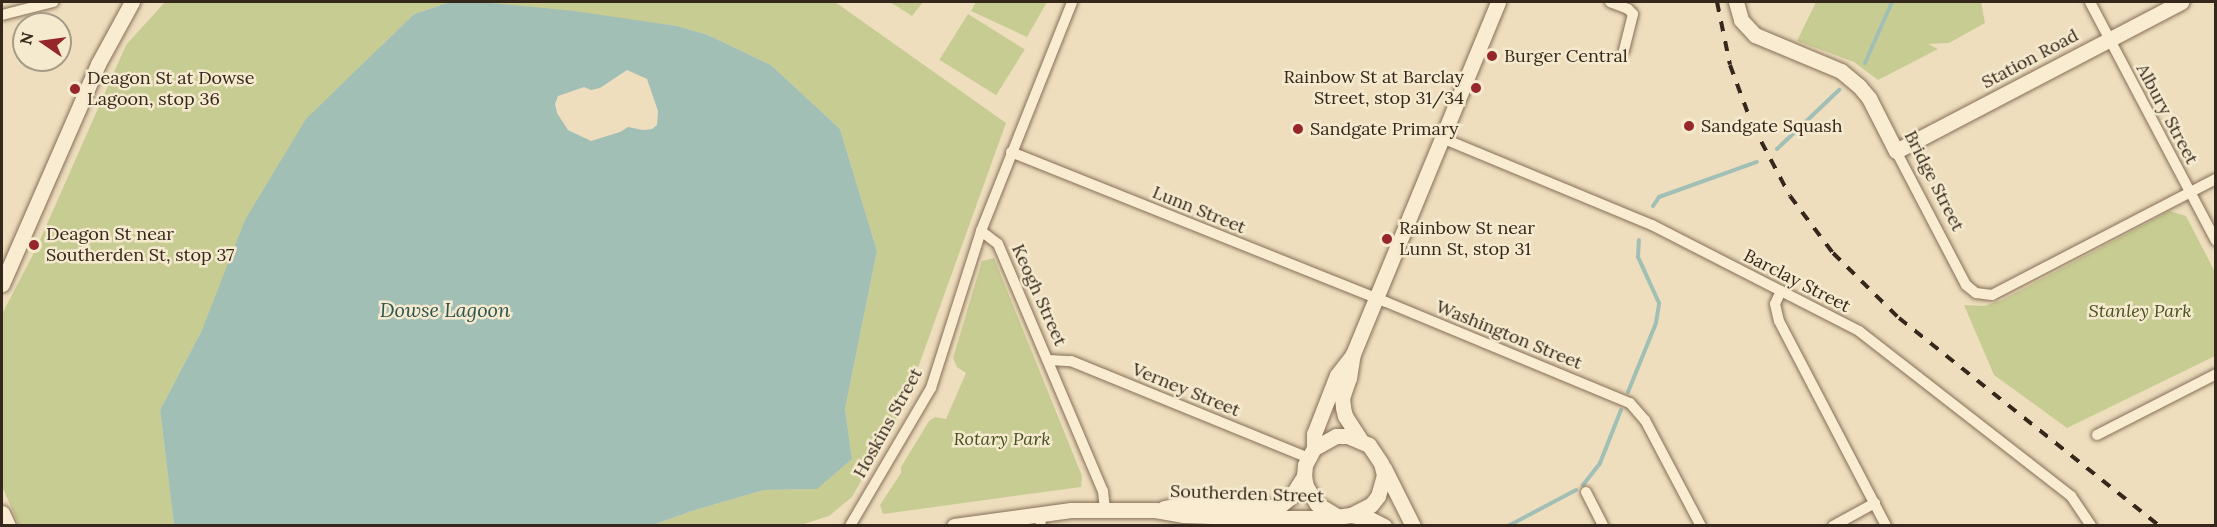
<!DOCTYPE html>
<html>
<head>
<meta charset="utf-8">
<style>
	body { margin:0 }
	#map { position:relative; width:2217px; height:527px; overflow:hidden; background:#eedebe; font-family:Lora,serif }
	div>[style] { position:absolute }
	.green>* { inset:0; background:#c7cc92; transform-origin:0 0 }
	.water>* { inset:0; background:#a2bfb6 }
	.stream>* { height:4px; margin:-2px; padding:0 2px; transform-origin:2px; border-radius:2px; background:#a2bfb6 }
	.roads { filter:drop-shadow(0 0 2px #866f57) drop-shadow(0 0 2px #866f57) }
	.street>* { height:10px; margin:-5px; padding:0 5px; transform-origin:5px; border-radius:5px; background:#f9ecd1 }
	.secondary>* { height:15px; margin:-7.5px; padding:0 7.5px; transform-origin:7.5px; border-radius:7.5px; background:#f9ecd1 }
	.rail>* { height:4px; margin-top:-2px; transform-origin:0; background:repeating-linear-gradient(90deg,#35271c 0 10px,transparent 0 20px) }
	.dots>* { width:16px; height:16px; translate:-50% -50%; box-sizing:border-box; border:3px solid #f5e9ce; border-radius:50% }
	span { translate:-50% -50%; white-space:nowrap; text-align:center; line-height:1.15; -webkit-text-stroke:5px #f5e9ce; paint-order:stroke }
	.poi-label { font-size:18px; color:#35271c }
	.left { translate:0 -50%; text-align:left }
	.right { translate:-100% -50%; text-align:right }
	.street-label { font-size:18px; color:#35271c }
	.park-label { font-size:18px; color:#475222; font-style:italic }
	.water-label { font-size:20px; color:#2b5551; font-style:italic }
	.frame { position:absolute; inset:0; border:3px solid #35271c; pointer-events:none }
	.north { position:absolute; left:12px; top:12px; width:60px; height:60px; box-sizing:border-box; background:#f5e9ce; border:2px solid #a89b87; border-radius:50%; rotate:283deg; font-size:16px; font-weight:700; line-height:24px; text-align:center; color:#35271c }
	.north::after { content:''; display:block; margin:auto; width:21px; height:27px; background:#95272b; clip-path:polygon(50% 0,100% 100%,50% 72%,0 100%) }
</style>
</head>
<body>
<div id="map">
	<div class="green">
		<i style="clip-path:polygon(165px 2px,450px 2px,414px 14px,382px 45px,202px 330px,160px 410px,174px 525px,19px 525px,2px 486px,2px 314px,36px 249px,126px 45px)"></i>
		<i style="clip-path:polygon(481px 2px,835px 2px,1006px 123px,906px 401px,852px 497px,829px 516px,800px 525px,653px 525px,692px 511px,764px 490px,816px 489px,852px 459px,845px 409px,877px 251px,840px 129px,771px 65px,708px 35px,677px 26px)"></i>
		<i style="clip-path:polygon(890px 2px,923px 2px,912px 16px)"></i>
		<i style="clip-path:polygon(976px 2px,1047px 2px,1027px 37px,971px 11px)"></i>
		<i style="clip-path:polygon(1816px 2px,1981px 2px,1985px 23px,1949px 43px,1928px 44px,1938px 49px,1878px 80px,1854px 62px,1797px 41px)"></i>
		<i style="left:968px;top:14px;width:67px;height:54px;rotate:32deg"></i>
		<i style="clip-path:polygon(2170px 211px,2186px 216px,2215px 272px,2215px 356px,2067px 428px,1994px 375px,1964px 305px,1984px 306px,2002px 300px)"></i>
		<i style="clip-path:polygon(994px 258px,1082px 476px,1081px 487px,883px 514px,880px 505px,901px 473px,901px 467px,929px 421px,935px 417px,946px 419px,966px 373px,957px 367px,953px 358px,982px 261px)"></i>
	</div>
	<div class="water">
		<i style="clip-path:polygon(evenodd,450px 2px,481px 2px,574px 11px,677px 26px,708px 35px,771px 65px,840px 129px,877px 251px,845px 409px,852px 459px,817px 489px,764px 490px,692px 511px,653px 525px,174px 525px,160px 410px,202px 330px,245px 220px,306px 119px,414px 14px,450px 2px,627px 70px,647px 79px,658px 111px,657px 125px,652px 129px,643px 130px,628px 127px,620px 132px,591px 141px,568px 130px,557px 113px,555px 104px,558px 96px,584px 87px,591px 90px,600px 88px,627px 70px)"></i>
	</div>
	<div class="stream">
		<i style="left:1865px;top:63px;width:67px;rotate:-66.1deg"></i>
		<i style="left:1777px;top:149px;width:86px;rotate:-43.6deg"></i>
		<i style="left:1653px;top:206px;width:11px;rotate:-56deg"></i>
		<i style="left:1659px;top:197px;width:104px;rotate:-19.7deg"></i>
		<i style="left:1628px;top:392px;width:74px;rotate:-67.9deg"></i>
		<i style="left:1656px;top:323px;width:20px;rotate:-81deg"></i>
		<i style="left:1659px;top:303px;width:51px;rotate:-114.5deg"></i>
		<i style="left:1638px;top:257px;width:17px;rotate:-87deg"></i>
		<i style="left:1583px;top:485px;width:28px;rotate:-52deg"></i>
		<i style="left:1600px;top:463px;width:57px;rotate:-68.4deg"></i>
		<i style="left:1508px;top:526px;width:77px;rotate:-27.9deg"></i>
	</div>
	<div class="roads">
		<div class="street">
			<i style="left:1610px;top:2px;width:19px;rotate:21deg"></i>
			<i style="left:1628px;top:9px;width:7px;rotate:45deg"></i>
			<i style="left:1633px;top:14px;width:38px;rotate:104deg"></i>
			<i style="left:2090px;top:2px;width:270px;rotate:62.2deg"></i>
			<i style="left:2px;top:15px;width:53px;rotate:-14.3deg"></i>
			<i style="left:1442px;top:138px;width:227px;rotate:22.5deg"></i>
			<i style="left:1652px;top:225px;width:233px;rotate:27.1deg"></i>
			<i style="left:1859px;top:331px;width:269px;rotate:37.9deg"></i>
			<i style="left:2071px;top:496px;width:36px;rotate:56deg"></i>
			<i style="left:1896px;top:151px;width:151px;rotate:62.4deg"></i>
			<i style="left:1966px;top:285px;width:13px;rotate:39deg"></i>
			<i style="left:1976px;top:293px;width:16px;rotate:7deg"></i>
			<i style="left:1992px;top:295px;width:252px;rotate:-27.4deg"></i>
			<i style="left:1011px;top:152px;width:404px;rotate:21.8deg"></i>
			<i style="left:1386px;top:302px;width:264px;rotate:22.5deg"></i>
			<i style="left:1630px;top:403px;width:23px;rotate:49deg"></i>
			<i style="left:1645px;top:420px;width:120px;rotate:62.2deg"></i>
			<i style="left:981px;top:231px;width:21px;rotate:37deg"></i>
			<i style="left:998px;top:244px;width:268px;rotate:67deg"></i>
			<i style="left:1103px;top:491px;width:19px;rotate:84deg"></i>
			<i style="left:1781px;top:291px;width:14px;rotate:115deg"></i>
			<i style="left:1775px;top:304px;width:17px;rotate:77deg"></i>
			<i style="left:1779px;top:321px;width:231px;rotate:62.4deg"></i>
			<i style="left:1049px;top:360px;width:22px;rotate:3deg"></i>
			<i style="left:1071px;top:361px;width:257px;rotate:22.2deg"></i>
			<i style="left:2097px;top:435px;width:134px;rotate:-27.1deg"></i>
			<i style="left:1586px;top:492px;width:38px;rotate:63deg"></i>
			<i style="left:1039px;top:513px;width:13px;rotate:81deg"></i>
			<i style="left:850px;top:526px;width:160px;rotate:-59.6deg"></i>
			<i style="left:931px;top:388px;width:165px;rotate:-72.3deg"></i>
			<i style="left:981px;top:231px;width:246px;rotate:-68.3deg"></i>
			<i style="left:1833px;top:526px;width:48px;rotate:-28.7deg"></i>
		</div>
		<div class="secondary">
			<i style="left:1736px;top:2px;width:19px;rotate:74deg"></i>
			<i style="left:1741px;top:20px;width:21px;rotate:47deg"></i>
			<i style="left:1755px;top:35px;width:93px;rotate:22.7deg"></i>
			<i style="left:1841px;top:71px;width:23px;rotate:40deg"></i>
			<i style="left:1859px;top:86px;width:16px;rotate:50deg"></i>
			<i style="left:1869px;top:98px;width:59px;rotate:63deg"></i>
			<i style="left:1896px;top:151px;width:322px;rotate:-27.6deg"></i>
			<i style="left:2px;top:284px;width:240px;rotate:-66.4deg"></i>
			<i style="left:98px;top:64px;width:71px;rotate:-61.3deg"></i>
			<i style="left:1360px;top:439px;width:27px;rotate:-123deg"></i>
			<i style="left:1345px;top:416px;width:9px;rotate:-103deg"></i>
			<i style="left:1343px;top:407px;width:9px;rotate:-96deg"></i>
			<i style="left:1342px;top:398px;width:21px;rotate:-71deg"></i>
			<i style="left:1349px;top:378px;width:24px;rotate:-81deg"></i>
			<i style="left:1353px;top:354px;width:381px;rotate:-67.6deg"></i>
			<i style="left:1314px;top:448px;width:14px;rotate:-90deg"></i>
			<i style="left:1314px;top:434px;width:63px;rotate:-68.7deg"></i>
			<i style="left:1337px;top:375px;width:24px;rotate:-52deg"></i>
			<i style="left:1384px;top:468px;width:65px;rotate:63.4deg"></i>
			<i style="left:1164px;top:508px;width:20px;rotate:-11deg"></i>
			<i style="left:1184px;top:504px;width:94px;rotate:1.8deg"></i>
			<i style="left:1278px;top:507px;width:16px;rotate:-38deg"></i>
			<i style="left:1291px;top:497px;width:25px;rotate:-58deg"></i>
			<i style="left:2px;top:513px;width:14px;rotate:65deg"></i>
			<i style="left:1351px;top:515px;width:19px;rotate:12deg"></i>
			<i style="left:1370px;top:519px;width:16px;rotate:27deg"></i>
			<i style="left:954px;top:526px;width:118px;rotate:-7.8deg"></i>
			<i style="left:1071px;top:510px;width:84px"></i>
			<i style="left:1155px;top:510px;width:28px;rotate:10deg"></i>
			<i style="left:1183px;top:515px;width:83px;rotate:2.1deg"></i>
			<i style="left:1266px;top:518px;width:50px"></i>
			<i style="left:1316px;top:518px;width:27px;rotate:-4deg"></i>
			<i style="left:1343px;top:516px;width:8px;rotate:-7deg"></i>
			<i style="left:1351px;top:515px;width:22px;rotate:-27deg"></i>
			<i style="left:1371px;top:505px;width:11px;rotate:-52deg"></i>
			<i style="left:1378px;top:496px;width:22px;rotate:-74deg"></i>
			<i style="left:1384px;top:475px;width:12px;rotate:-104deg"></i>
			<i style="left:1381px;top:463px;width:22px;rotate:-124deg"></i>
			<i style="left:1369px;top:445px;width:23px;rotate:-157deg"></i>
			<i style="left:1348px;top:436px;width:12px;rotate:180deg"></i>
			<i style="left:1336px;top:436px;width:25px;rotate:151deg"></i>
			<i style="left:1314px;top:448px;width:19px;rotate:118deg"></i>
			<i style="left:1305px;top:465px;width:11px;rotate:95deg"></i>
			<i style="left:1304px;top:476px;width:10px;rotate:79deg"></i>
			<i style="left:1306px;top:486px;width:21px;rotate:59deg"></i>
			<i style="left:1317px;top:504px;width:23px;rotate:31deg"></i>
		</div>
	</div>
	<div class="rail">
		<i style="left:1717px;top:2px;width:64px;rotate:78.3deg"></i>
		<i style="left:1730px;top:65px;width:63px;rotate:69.6deg"></i>
		<i style="left:1752px;top:124px;width:81px;rotate:62.2deg"></i>
		<i style="left:1790px;top:196px;width:71px;rotate:53deg"></i>
		<i style="left:1833px;top:253px;width:93px;rotate:44.6deg"></i>
		<i style="left:1899px;top:318px;width:334px;rotate:38.6deg"></i>
	</div>
	<div class="dots">
		<i style="left:1492px;top:56px;background:#95272b"></i>
		<i style="left:1476px;top:88px;background:#95272b"></i>
		<i style="left:75px;top:89px;background:#95272b"></i>
		<i style="left:1689px;top:126px;background:#95272b"></i>
		<i style="left:1298px;top:129px;background:#95272b"></i>
		<i style="left:1387px;top:239px;background:#95272b"></i>
		<i style="left:34px;top:245px;background:#95272b"></i>
	</div>
	<div class="poi-label">
		<span class="left" style="left:1504px;top:56px">Burger Central</span>
		<span class="right" style="left:1464px;top:88px">Rainbow St at Barclay<br>Street, stop 31/34</span>
		<span class="left" style="left:87px;top:89px">Deagon St at Dowse<br>Lagoon, stop 36</span>
		<span class="left" style="left:1701px;top:126px">Sandgate Squash</span>
		<span class="left" style="left:1310px;top:129px">Sandgate Primary</span>
		<span class="left" style="left:1399px;top:239px">Rainbow St near<br>Lunn St, stop 31</span>
		<span class="left" style="left:46px;top:245px">Deagon St near<br>Southerden St, stop 37</span>
	</div>
	<div class="street-label">
		<span style="left:2030px;top:59px;rotate:-28deg">Station Road</span>
		<span style="left:2167px;top:114px;rotate:62deg">Albury Street</span>
		<span style="left:1934px;top:181px;rotate:63deg">Bridge Street</span>
		<span style="left:1199px;top:210px;rotate:22deg">Lunn Street</span>
		<span style="left:1797px;top:281px;rotate:27deg">Barclay Street</span>
		<span style="left:1039px;top:295px;rotate:66deg">Keogh Street</span>
		<span style="left:1509px;top:335px;rotate:22deg">Washington Street</span>
		<span style="left:1186px;top:390px;rotate:22deg">Verney Street</span>
		<span style="left:888px;top:423px;rotate:-61deg">Hoskins Street</span>
		<span style="left:1247px;top:494px;rotate:2deg">Southerden Street</span>
	</div>
	<div class="park-label">
		<span style="left:2140px;top:311px">Stanley Park</span>
		<span style="left:1002px;top:439px">Rotary Park</span>
	</div>
	<div class="water-label">
		<span style="left:445px;top:309px">Dowse Lagoon</span>
	</div>
	<div class="frame"></div>
	<div class="north">N</div>
</div>
</body>
</html>
